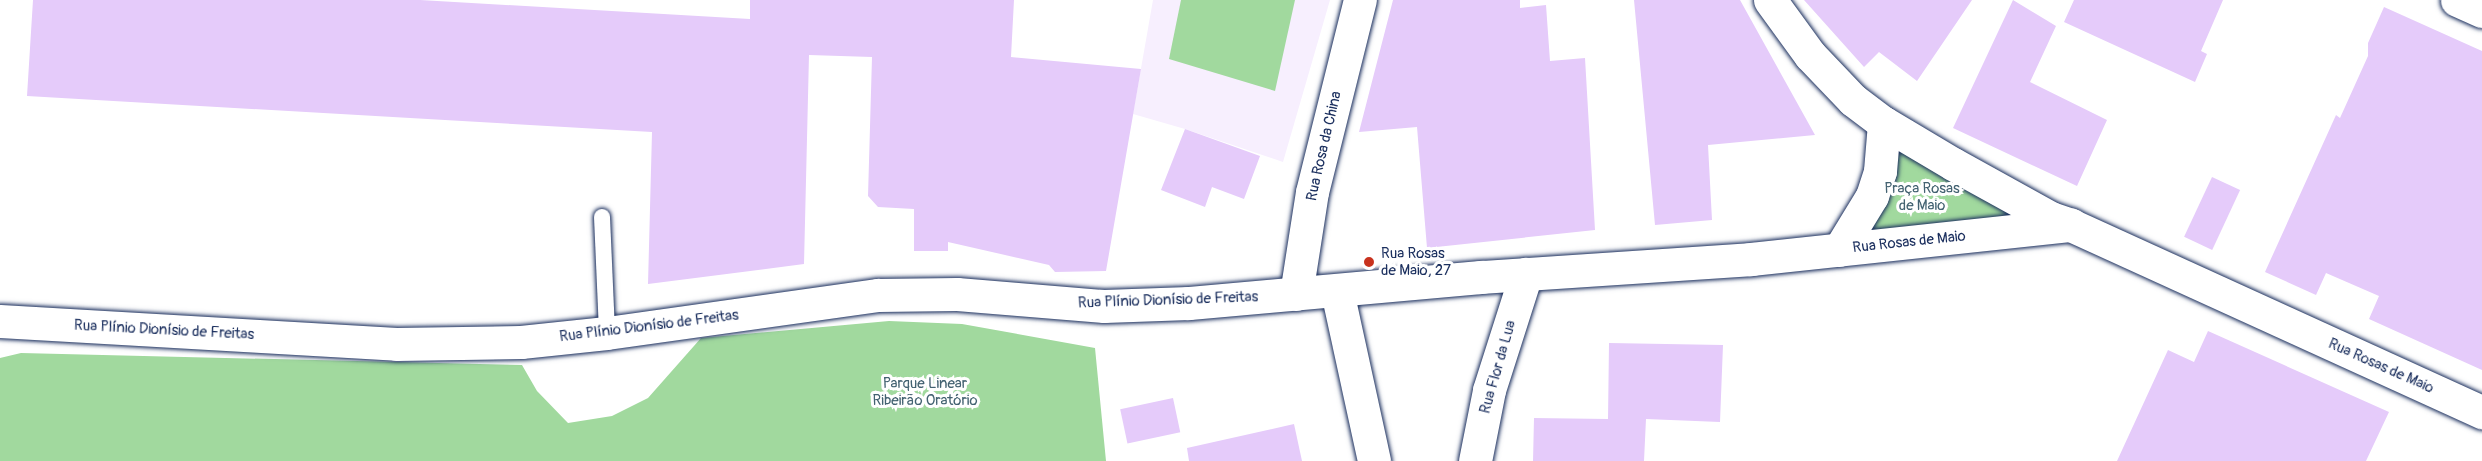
<!DOCTYPE html>
<html>
<head>
<meta charset="utf-8">
<style>
	body { margin:0 }
	#map { position:relative; width:2482px; height:461px; overflow:hidden; background:#fff; font-family:Pangolin,sans-serif }
	div>[style] { position:absolute }
	.built>* { inset:0; background:#f7effe }
	.green>* { inset:0; background:#a1d99e }
	.building>* { inset:0; background:#e5cbfa; transform-origin:0 0 }
	.roads { filter:drop-shadow(0 0 2px #1b2f5e) drop-shadow(0 0 2px #1b2f5e) }
	.service>* { height:16px; margin:-8px; padding:0 8px; transform-origin:8px; border-radius:8px; background:#fff }
	.minor>* { height:33px; margin:-16.5px; padding:0 16.5px; transform-origin:16.5px; border-radius:16.5px; background:#fff }
	.dots>* { width:16px; height:16px; translate:-50% -50%; box-sizing:border-box; border:3px solid #fff; border-radius:50% }
	span { translate:-50% -50%; white-space:nowrap; text-align:center; line-height:1.15; -webkit-text-stroke:6px #fff; paint-order:stroke }
	.street-label { font-size:15px; color:#1b2f5e }
	.park-label { font-size:15px; color:#436271 }
	.poi-label { font-size:15px; color:#1b2f5e }
	.left { translate:0 -50%; text-align:left }
</style>
</head>
<body>
<div id="map">
	<div class="built">
		<i style="clip-path:polygon(1153px 0,1330px 0,1283px 162px,1185px 129px,1133px 114px)"></i>
	</div>
	<div class="green">
		<i style="clip-path:polygon(1181px 0,1295px 0,1275px 91px,1169px 59px)"></i>
		<i style="clip-path:polygon(1888px 130px,2046px 221px,1844px 246px)"></i>
		<i style="clip-path:polygon(889px 321px,962px 324px,1095px 348px,1106px 461px,0 461px,0 358px,21px 353px,522px 365px,537px 391px,568px 423px,612px 416px,648px 398px,701px 338px)"></i>
	</div>
	<div class="building">
		<i style="clip-path:polygon(33px 0,420px 0,750px 19px,750px 0,1014px 0,1011px 57px,1141px 69px,1106px 271px,1055px 272px,1049px 265px,948px 242px,948px 251px,914px 251px,914px 209px,878px 207px,868px 196px,872px 57px,809px 55px,804px 264px,648px 284px,652px 132px,27px 96px)"></i>
		<i style="clip-path:polygon(1393px 0,1520px 0,1520px 8px,1546px 5px,1550px 61px,1585px 58px,1595px 230px,1427px 248px,1417px 127px,1359px 132px)"></i>
		<i style="clip-path:polygon(1634px 0,1740px 0,1815px 135px,1708px 145px,1712px 220px,1655px 225px)"></i>
		<i style="clip-path:polygon(1804px 0,1972px 0,1917px 81px,1879px 52px,1864px 67px)"></i>
		<i style="clip-path:polygon(2013px 0,2056px 26px,2030px 82px,2107px 120px,2077px 186px,1953px 128px)"></i>
		<i style="clip-path:polygon(2074px 0,2223px 0,2201px 51px,2207px 54px,2195px 82px,2064px 22px)"></i>
		<i style="clip-path:polygon(2384px 7px,2482px 51px,2482px 370px,2369px 319px,2379px 296px,2326px 273px,2316px 295px,2265px 272px,2336px 115px,2340px 118px,2368px 56px,2368px 43px)"></i>
		<i style="clip-path:polygon(1185px 129px,1260px 156px,1244px 199px,1212px 187px,1205px 207px,1161px 190px)"></i>
		<i style="left:2212px;top:177px;width:31px;height:66px;rotate:25deg"></i>
		<i style="clip-path:polygon(2208px 331px,2389px 412px,2366px 461px,2117px 461px,2168px 350px,2194px 362px)"></i>
		<i style="clip-path:polygon(1609px 343px,1723px 345px,1720px 422px,1646px 419px,1644px 461px,1533px 461px,1534px 418px,1608px 419px)"></i>
		<i style="left:1173px;top:398px;width:35px;height:54px;rotate:78deg"></i>
		<i style="clip-path:polygon(1294px 424px,1302px 461px,1189px 461px,1187px 448px)"></i>
	</div>
	<div class="roads">
		<div class="service">
			<i style="left:602px;top:217px;width:116px;rotate:87.5deg"></i>
		</div>
		<div class="minor">
			<i style="left:1770px;top:0;width:68px;rotate:54deg"></i>
			<i style="left:1810px;top:55px;width:62px;rotate:46.3deg"></i>
			<i style="left:1853px;top:100px;width:39px;rotate:37deg"></i>
			<i style="left:1884px;top:123px;width:80px;rotate:30.7deg"></i>
			<i style="left:1953px;top:164px;width:112px;rotate:28.9deg"></i>
			<i style="left:2051px;top:218px;width:21px;rotate:19deg"></i>
			<i style="left:2457px;top:0;width:27px;rotate:24deg"></i>
			<i style="left:1839px;top:250px;width:63px;rotate:-58.6deg"></i>
			<i style="left:1872px;top:196px;width:26px;rotate:-72deg"></i>
			<i style="left:1880px;top:171px;width:48px;rotate:-85.2deg"></i>
			<i style="left:1337px;top:291px;width:174px;rotate:77.7deg"></i>
			<i style="left:1296px;top:294px;width:103px;rotate:-81.1deg"></i>
			<i style="left:1312px;top:192px;width:198px;rotate:-76deg"></i>
			<i style="left:0;top:321px;width:397px;rotate:3.3deg"></i>
			<i style="left:396px;top:344px;width:125px;rotate:-0.9deg"></i>
			<i style="left:521px;top:342px;width:86px;rotate:-6deg"></i>
			<i style="left:607px;top:333px;width:274px;rotate:-8deg"></i>
			<i style="left:878px;top:295px;width:79px;rotate:-0.7deg"></i>
			<i style="left:957px;top:294px;width:147px;rotate:4.7deg"></i>
			<i style="left:1104px;top:306px;width:85px;rotate:-2deg"></i>
			<i style="left:1189px;top:303px;width:293px;rotate:-5.1deg"></i>
			<i style="left:1481px;top:277px;width:271px;rotate:-3.8deg"></i>
			<i style="left:1751px;top:259px;width:322px;rotate:-6.1deg"></i>
			<i style="left:2071px;top:225px;width:452px;rotate:24.5deg"></i>
			<i style="left:1475px;top:461px;width:72px;rotate:-78.8deg"></i>
			<i style="left:1489px;top:390px;width:122px;rotate:-72.3deg"></i>
		</div>
	</div>
	<div class="dots">
		<i style="left:1369px;top:262px;background:#c8321e"></i>
	</div>
	<div class="street-label">
		<span style="left:1324px;top:146px;rotate:-77deg">Rua Rosa da China</span>
		<span style="left:1909px;top:242px;rotate:-6deg">Rua Rosas de Maio</span>
		<span style="left:1168px;top:300px;rotate:-2deg">Rua Plínio Dionísio de Freitas</span>
		<span style="left:649px;top:326px;rotate:-7deg">Rua Plínio Dionísio de Freitas</span>
		<span style="left:164px;top:330px;rotate:3deg">Rua Plínio Dionísio de Freitas</span>
		<span style="left:2381px;top:366px;rotate:24deg">Rua Rosas de Maio</span>
		<span style="left:1498px;top:367px;rotate:-74deg">Rua Flor da Lua</span>
	</div>
	<div class="park-label">
		<span style="left:1922px;top:197px">Praça Rosas<br>de Maio</span>
		<span style="left:925px;top:392px">Parque Linear<br>Ribeirão Oratório</span>
	</div>
	<div class="poi-label">
		<span class="left" style="left:1381px;top:262px">Rua Rosas<br>de Maio, 27</span>
	</div>
</div>
</body>
</html>
